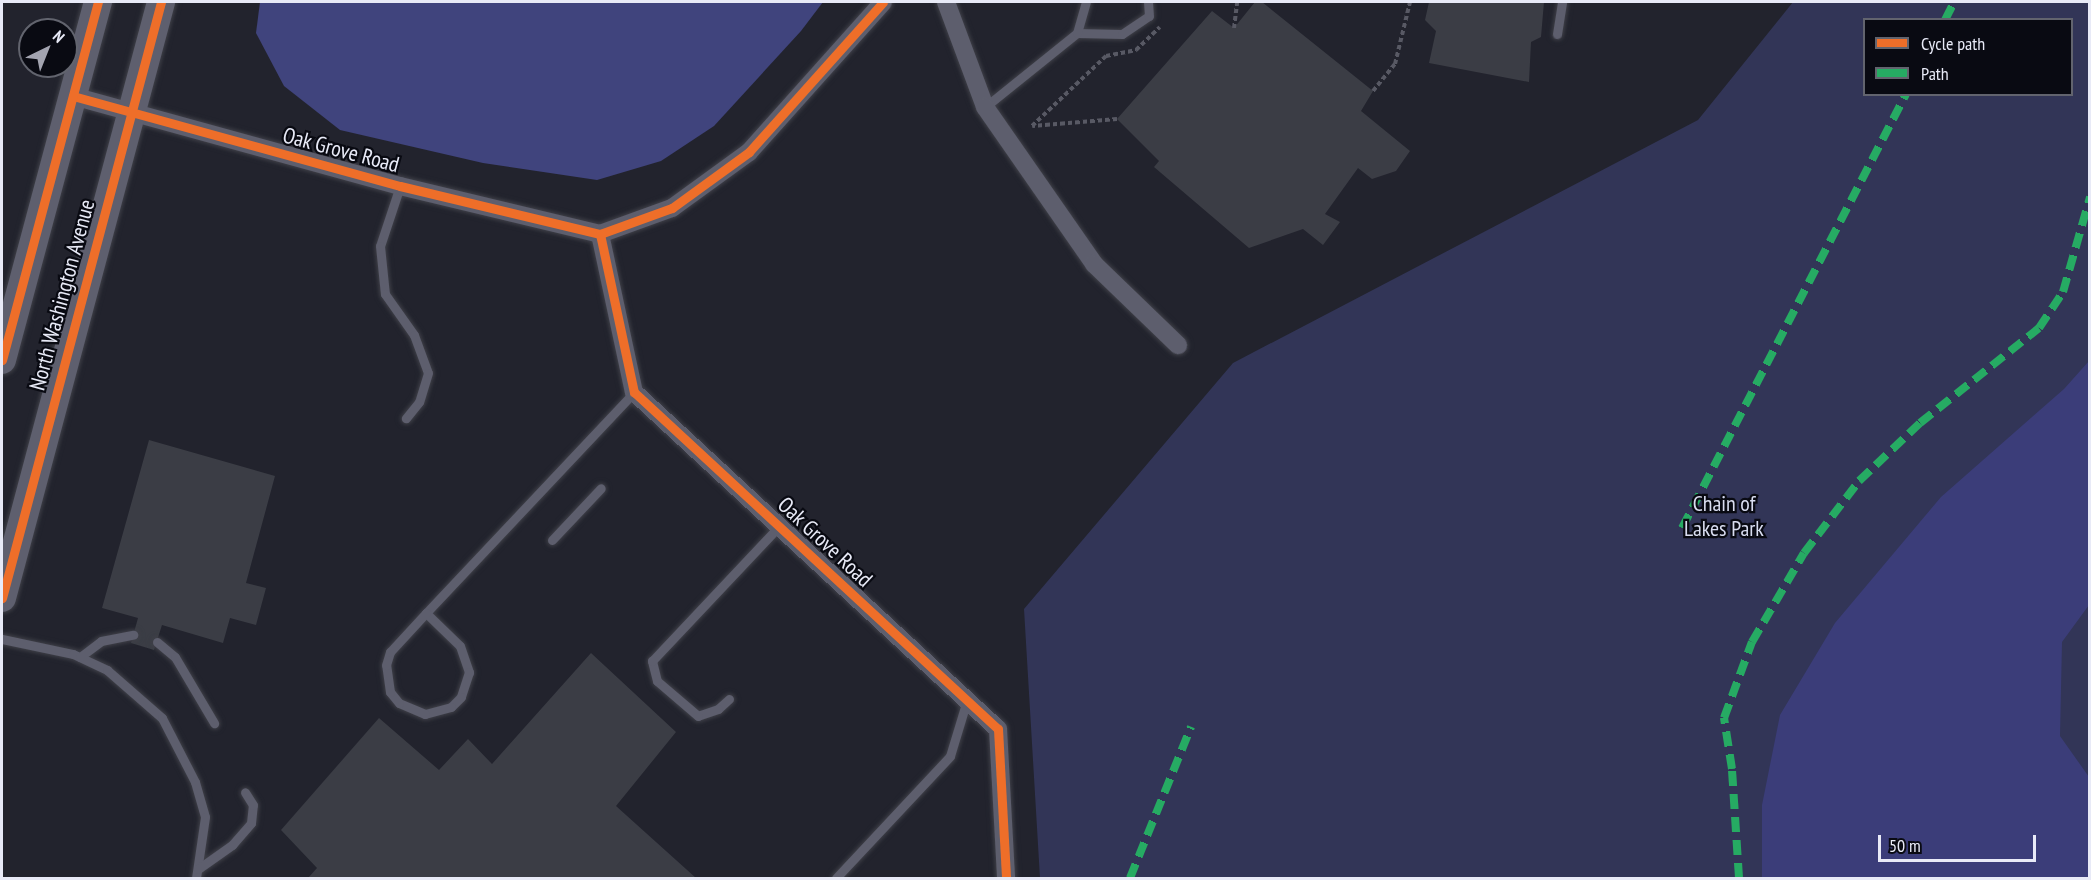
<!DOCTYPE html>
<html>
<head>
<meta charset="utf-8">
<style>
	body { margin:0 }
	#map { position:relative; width:2091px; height:880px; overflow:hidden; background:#22232d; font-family:"PT Sans Narrow",sans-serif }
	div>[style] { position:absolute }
	.green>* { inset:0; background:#323557 }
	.forest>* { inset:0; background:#40447d }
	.water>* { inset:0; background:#3b3d79 }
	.building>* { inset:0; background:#3b3d45 }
	.path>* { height:4px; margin-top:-2px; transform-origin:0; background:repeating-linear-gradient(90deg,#585964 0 4.5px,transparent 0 7.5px) }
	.roads { filter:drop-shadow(0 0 2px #3f4048) drop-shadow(0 0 2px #3f4048) }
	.service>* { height:9px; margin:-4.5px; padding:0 4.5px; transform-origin:4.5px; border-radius:4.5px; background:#5d5e6d }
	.minor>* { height:18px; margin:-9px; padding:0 9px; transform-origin:9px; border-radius:9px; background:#5d5e6d }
	.primary>* { height:28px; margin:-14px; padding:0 14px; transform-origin:14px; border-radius:14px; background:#5e5f6e }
	.quiet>* { height:8px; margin-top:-4px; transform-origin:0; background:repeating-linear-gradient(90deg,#26ab63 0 15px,transparent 0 23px) }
	.cycleway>* { height:9px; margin:-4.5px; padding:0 4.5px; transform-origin:4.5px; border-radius:4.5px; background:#ee6e29 }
	span { translate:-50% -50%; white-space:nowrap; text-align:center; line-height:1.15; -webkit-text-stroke:4.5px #090a12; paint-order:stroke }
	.street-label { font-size:22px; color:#e8eaf7 }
	.park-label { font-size:22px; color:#d9ddf0 }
	.frame { position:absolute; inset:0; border:3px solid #e8eaf7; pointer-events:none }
	.legend { position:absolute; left:1863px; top:18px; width:210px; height:78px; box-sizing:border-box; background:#090a12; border:2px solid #62646e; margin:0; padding:8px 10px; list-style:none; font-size:18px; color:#e8eaf7 }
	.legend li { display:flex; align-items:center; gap:12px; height:30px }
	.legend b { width:30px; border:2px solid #62646e }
	.north { position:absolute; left:18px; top:18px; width:60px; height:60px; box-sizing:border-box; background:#090a12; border:2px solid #62646e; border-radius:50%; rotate:43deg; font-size:16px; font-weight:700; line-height:24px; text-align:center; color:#e8eaf7 }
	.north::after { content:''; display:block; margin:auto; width:21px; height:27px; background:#a3a4b0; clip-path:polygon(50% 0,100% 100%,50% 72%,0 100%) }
	.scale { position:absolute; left:1878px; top:835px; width:158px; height:27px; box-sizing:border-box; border:3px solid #e8eaf7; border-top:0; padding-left:8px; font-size:18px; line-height:21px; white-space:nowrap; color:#e8eaf7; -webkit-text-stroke:4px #090a12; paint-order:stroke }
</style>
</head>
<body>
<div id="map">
	<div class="green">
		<i style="clip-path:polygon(evenodd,1793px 2px,2089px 2px,2089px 878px,1040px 878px,1024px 609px,1233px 363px,1698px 120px,1793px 2px,1864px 20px,2072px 20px,2072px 94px,1864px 94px,1864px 20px)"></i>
	</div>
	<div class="forest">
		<i style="clip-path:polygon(260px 2px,823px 2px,801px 31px,714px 126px,661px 161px,597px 180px,483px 163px,340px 130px,284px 86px,256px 33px)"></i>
	</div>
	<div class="water">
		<i style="clip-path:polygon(2089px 361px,2089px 605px,2062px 642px,2060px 736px,2089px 777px,2089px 878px,1762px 878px,1762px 805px,1780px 715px,1835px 623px,1941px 497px,2064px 389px)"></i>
	</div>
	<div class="building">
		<i style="clip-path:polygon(1255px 2px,1262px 2px,1373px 91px,1361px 111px,1410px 151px,1396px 171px,1372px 179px,1358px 168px,1325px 214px,1340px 222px,1323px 245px,1303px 229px,1249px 248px,1154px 167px,1159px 161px,1117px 119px,1212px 11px,1234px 28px)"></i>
		<i style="clip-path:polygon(1429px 2px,1544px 2px,1541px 37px,1531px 42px,1529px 82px,1429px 63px,1436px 31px,1425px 20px)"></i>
		<i style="clip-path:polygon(149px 440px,275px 476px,246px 583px,266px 588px,256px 625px,230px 618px,223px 643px,162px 625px,154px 650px,131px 643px,138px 618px,102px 608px)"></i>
		<i style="clip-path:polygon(591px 653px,676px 732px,616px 806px,696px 878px,308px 878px,317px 868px,281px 830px,379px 718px,439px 770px,468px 739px,492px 764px)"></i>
	</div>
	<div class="path">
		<i style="left:1234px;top:28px;width:26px;rotate:-83deg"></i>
		<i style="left:1373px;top:91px;width:35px;rotate:-51deg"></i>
		<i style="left:1395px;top:64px;width:64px;rotate:-76.4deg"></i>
		<i style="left:1117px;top:119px;width:85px;rotate:175.3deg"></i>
		<i style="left:1032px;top:126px;width:102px;rotate:-43.4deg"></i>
		<i style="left:1106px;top:56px;width:31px;rotate:-11deg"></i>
		<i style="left:1136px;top:50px;width:33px;rotate:-44deg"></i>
	</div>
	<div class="roads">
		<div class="service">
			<i style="left:1077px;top:33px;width:45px;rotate:1.3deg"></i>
			<i style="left:1122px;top:34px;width:32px;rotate:-34deg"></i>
			<i style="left:1149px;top:16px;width:14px;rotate:-94deg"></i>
			<i style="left:1557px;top:34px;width:32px;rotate:-81deg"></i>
			<i style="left:985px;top:107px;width:118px;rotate:-38.8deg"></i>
			<i style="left:1077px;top:33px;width:32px;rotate:-74deg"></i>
			<i style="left:400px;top:186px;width:63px;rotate:108.4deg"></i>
			<i style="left:380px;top:246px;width:48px;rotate:84.1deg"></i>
			<i style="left:385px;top:294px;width:50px;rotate:54.7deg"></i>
			<i style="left:414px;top:335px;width:40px;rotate:69.8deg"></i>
			<i style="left:428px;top:373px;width:30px;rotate:107deg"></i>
			<i style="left:419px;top:402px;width:21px;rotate:129deg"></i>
			<i style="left:552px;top:540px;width:71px;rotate:-46.7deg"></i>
			<i style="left:426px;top:613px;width:303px;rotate:-46.7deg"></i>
			<i style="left:426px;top:613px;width:47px;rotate:44.1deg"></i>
			<i style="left:460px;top:646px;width:28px;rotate:71deg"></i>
			<i style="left:469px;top:672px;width:26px;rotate:108deg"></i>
			<i style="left:461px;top:697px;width:14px;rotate:135deg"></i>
			<i style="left:451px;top:707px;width:27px;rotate:165deg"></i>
			<i style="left:425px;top:714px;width:28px;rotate:-157deg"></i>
			<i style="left:399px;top:703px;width:14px;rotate:-129deg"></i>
			<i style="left:390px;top:692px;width:27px;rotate:-98deg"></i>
			<i style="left:386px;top:665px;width:14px;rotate:-73deg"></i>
			<i style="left:390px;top:652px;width:53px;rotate:-47.3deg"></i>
			<i style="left:2px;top:639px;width:73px;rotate:11.9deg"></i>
			<i style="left:73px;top:654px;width:38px;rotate:25deg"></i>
			<i style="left:107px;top:670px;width:73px;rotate:41.1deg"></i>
			<i style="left:162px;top:718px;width:72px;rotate:62.7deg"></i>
			<i style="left:195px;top:782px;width:36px;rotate:74deg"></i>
			<i style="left:205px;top:817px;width:62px;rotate:98.4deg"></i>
			<i style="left:157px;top:642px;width:23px;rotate:40deg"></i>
			<i style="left:175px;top:657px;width:77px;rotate:59.4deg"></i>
			<i style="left:80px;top:657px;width:26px;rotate:-37deg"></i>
			<i style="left:101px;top:641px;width:33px;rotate:-11deg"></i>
			<i style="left:729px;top:699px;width:15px;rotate:138deg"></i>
			<i style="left:718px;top:709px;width:21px;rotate:161deg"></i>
			<i style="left:698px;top:716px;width:54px;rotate:-139.5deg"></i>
			<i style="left:657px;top:681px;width:21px;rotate:-104deg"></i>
			<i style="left:652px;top:661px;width:185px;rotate:-46.7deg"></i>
			<i style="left:198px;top:869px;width:42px;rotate:-35.2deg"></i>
			<i style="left:232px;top:845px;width:29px;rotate:-49deg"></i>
			<i style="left:251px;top:823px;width:18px;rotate:-84deg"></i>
			<i style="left:253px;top:805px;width:15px;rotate:-122deg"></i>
			<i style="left:836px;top:878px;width:167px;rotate:-46.9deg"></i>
			<i style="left:950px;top:756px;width:59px;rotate:-73.1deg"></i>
		</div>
		<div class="minor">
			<i style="left:946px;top:2px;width:112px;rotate:69.6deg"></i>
			<i style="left:985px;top:107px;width:191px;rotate:55.2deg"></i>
			<i style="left:1094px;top:264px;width:117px;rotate:44deg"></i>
			<i style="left:73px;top:96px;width:339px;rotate:15.4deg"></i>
			<i style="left:400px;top:186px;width:206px;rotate:13.5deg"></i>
			<i style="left:600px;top:234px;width:77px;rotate:-19.9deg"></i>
			<i style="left:672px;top:208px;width:95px;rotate:-36deg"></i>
			<i style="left:749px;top:152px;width:201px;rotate:-48.2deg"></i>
			<i style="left:600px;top:234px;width:162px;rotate:77.9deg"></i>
			<i style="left:634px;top:392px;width:496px;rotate:42.8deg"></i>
			<i style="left:998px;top:729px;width:149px;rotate:86.9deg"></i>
		</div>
		<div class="primary">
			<i style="left:2px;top:360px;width:371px;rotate:-75deg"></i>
			<i style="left:2px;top:598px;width:617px;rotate:-75.06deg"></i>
		</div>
	</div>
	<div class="quiet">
		<i style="left:1945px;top:20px;width:20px;rotate:-63deg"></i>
		<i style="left:1682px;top:528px;width:488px;rotate:-62.7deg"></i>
		<i style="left:1130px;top:878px;width:163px;rotate:-68deg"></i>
		<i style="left:1739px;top:878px;width:109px;rotate:-93.7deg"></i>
		<i style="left:1732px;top:769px;width:52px;rotate:-98.9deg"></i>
		<i style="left:1724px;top:718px;width:81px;rotate:-69.8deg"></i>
		<i style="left:1752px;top:642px;width:103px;rotate:-59.7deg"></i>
		<i style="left:1804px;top:553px;width:91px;rotate:-52.6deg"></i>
		<i style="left:1859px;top:481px;width:84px;rotate:-43.6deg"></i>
		<i style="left:1920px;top:423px;width:152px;rotate:-38.6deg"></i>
		<i style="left:2039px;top:328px;width:43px;rotate:-56.3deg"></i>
		<i style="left:2063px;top:292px;width:99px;rotate:-74.1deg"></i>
	</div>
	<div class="cycleway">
		<i style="left:73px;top:96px;width:339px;rotate:15.4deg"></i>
		<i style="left:400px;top:186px;width:206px;rotate:13.5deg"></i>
		<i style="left:600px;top:234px;width:77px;rotate:-19.9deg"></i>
		<i style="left:672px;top:208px;width:95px;rotate:-36deg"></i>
		<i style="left:749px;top:152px;width:201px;rotate:-48.2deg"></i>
		<i style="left:600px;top:234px;width:162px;rotate:77.9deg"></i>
		<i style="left:634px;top:392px;width:496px;rotate:42.8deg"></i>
		<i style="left:998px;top:729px;width:149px;rotate:86.9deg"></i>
		<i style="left:2px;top:360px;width:371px;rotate:-75deg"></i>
		<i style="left:2px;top:598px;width:617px;rotate:-75.06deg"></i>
	</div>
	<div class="street-label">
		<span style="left:341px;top:150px;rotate:15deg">Oak Grove Road</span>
		<span style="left:62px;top:295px;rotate:-75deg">North Washington Avenue</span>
		<span style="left:825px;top:542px;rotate:43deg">Oak Grove Road</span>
	</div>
	<div class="park-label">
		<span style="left:1724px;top:516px">Chain of<br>Lakes Park</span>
	</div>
	<div class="frame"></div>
	<ul class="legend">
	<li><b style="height:8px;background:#ee6e29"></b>Cycle path</li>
	<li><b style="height:8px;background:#26ab63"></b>Path</li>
	</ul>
	<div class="north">N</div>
	<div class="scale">50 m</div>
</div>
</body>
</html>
